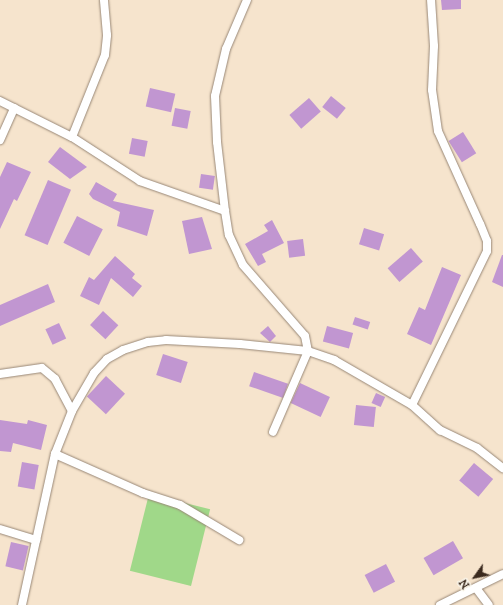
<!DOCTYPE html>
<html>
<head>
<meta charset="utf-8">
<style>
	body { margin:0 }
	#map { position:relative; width:503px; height:605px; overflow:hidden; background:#f6e4cd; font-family:"IM FELL DW Pica",serif }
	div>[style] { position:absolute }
	.green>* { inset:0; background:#a0d889; transform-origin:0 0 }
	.building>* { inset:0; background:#c196d1; transform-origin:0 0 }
	.roads { filter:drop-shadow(0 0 1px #988776) drop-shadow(0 0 1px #988776) }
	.minor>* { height:8px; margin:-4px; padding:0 4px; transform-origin:4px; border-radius:4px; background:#fff }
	span { translate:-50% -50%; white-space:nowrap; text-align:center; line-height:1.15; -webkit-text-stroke:3px #fbf7ec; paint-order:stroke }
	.north { position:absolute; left:455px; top:557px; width:40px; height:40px; -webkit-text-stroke:3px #fbf7ec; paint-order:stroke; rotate:237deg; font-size:11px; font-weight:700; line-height:16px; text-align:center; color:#3b2a1e }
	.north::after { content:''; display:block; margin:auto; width:14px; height:18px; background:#3b2a1e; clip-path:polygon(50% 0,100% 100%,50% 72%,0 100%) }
</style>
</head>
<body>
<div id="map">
	<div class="green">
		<i style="left:149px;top:494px;width:63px;height:79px;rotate:14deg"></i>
	</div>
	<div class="building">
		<i style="clip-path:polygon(441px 0,461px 0,461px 9px,442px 10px)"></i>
		<i style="left:150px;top:88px;width:26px;height:19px;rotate:13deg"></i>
		<i style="left:331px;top:96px;width:19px;height:14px;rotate:39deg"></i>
		<i style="left:309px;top:98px;width:18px;height:26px;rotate:49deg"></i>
		<i style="left:175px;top:108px;width:16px;height:18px;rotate:11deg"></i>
		<i style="left:463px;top:132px;width:25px;height:17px;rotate:58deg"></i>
		<i style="left:132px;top:138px;width:16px;height:16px;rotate:11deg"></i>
		<i style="clip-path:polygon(60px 147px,87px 167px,70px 179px,48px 162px)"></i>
		<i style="clip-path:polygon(7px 162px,31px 172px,17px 201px,14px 199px,0 229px,0 177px)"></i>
		<i style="left:201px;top:174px;width:14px;height:14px;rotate:8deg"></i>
		<i style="left:48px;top:180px;width:25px;height:60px;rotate:23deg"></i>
		<i style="clip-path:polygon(96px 182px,117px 194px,113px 201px,154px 210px,147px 236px,117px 226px,120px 212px,93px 199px,89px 194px)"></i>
		<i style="left:77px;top:216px;width:29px;height:30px;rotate:27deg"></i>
		<i style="clip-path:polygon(202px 217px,212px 249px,189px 254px,182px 221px)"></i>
		<i style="clip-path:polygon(272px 220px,284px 243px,262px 254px,266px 262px,258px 266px,245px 244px,268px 231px,264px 225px)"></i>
		<i style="left:364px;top:228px;width:21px;height:17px;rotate:17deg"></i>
		<i style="left:303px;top:239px;width:17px;height:16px;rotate:83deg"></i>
		<i style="left:411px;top:248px;width:18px;height:31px;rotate:49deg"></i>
		<i style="clip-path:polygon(502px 255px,503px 255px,503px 287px,492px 282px)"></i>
		<i style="clip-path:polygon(115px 256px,135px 274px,132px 278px,142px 286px,133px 297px,111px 278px,99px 305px,80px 296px,89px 277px,94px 280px)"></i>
		<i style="clip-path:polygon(442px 267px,461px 275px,431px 345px,407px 334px,419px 307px,425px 310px)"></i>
		<i style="clip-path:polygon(48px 284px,55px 302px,0 326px,0 305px)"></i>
		<i style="left:103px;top:311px;width:21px;height:19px;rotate:43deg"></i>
		<i style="left:355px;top:317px;width:16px;height:8px;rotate:18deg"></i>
		<i style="left:59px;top:323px;width:17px;height:15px;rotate:65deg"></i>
		<i style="clip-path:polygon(268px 326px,276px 336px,270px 342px,260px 333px)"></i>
		<i style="left:327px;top:326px;width:27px;height:16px;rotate:15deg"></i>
		<i style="left:163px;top:354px;width:26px;height:22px;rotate:18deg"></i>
		<i style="left:254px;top:372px;width:36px;height:15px;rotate:19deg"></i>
		<i style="left:106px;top:376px;width:26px;height:28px;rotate:43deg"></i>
		<i style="left:300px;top:383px;width:33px;height:22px;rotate:25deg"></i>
		<i style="left:376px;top:393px;width:10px;height:11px;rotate:24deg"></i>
		<i style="left:356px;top:405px;width:20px;height:20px;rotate:6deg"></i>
		<i style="clip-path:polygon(0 420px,27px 424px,28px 420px,47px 425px,41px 450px,13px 443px,11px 452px,0 451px)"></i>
		<i style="left:22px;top:462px;width:17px;height:25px;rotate:10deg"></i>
		<i style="left:474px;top:463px;width:25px;height:23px;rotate:40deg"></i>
		<i style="left:453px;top:541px;width:20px;height:34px;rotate:60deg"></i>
		<i style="left:11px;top:542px;width:18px;height:25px;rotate:13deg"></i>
		<i style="left:386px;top:564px;width:20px;height:24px;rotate:63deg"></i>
	</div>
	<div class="roads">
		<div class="minor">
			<i style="left:247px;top:0;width:53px;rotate:113.2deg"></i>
			<i style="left:226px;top:49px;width:48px;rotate:103.2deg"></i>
			<i style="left:215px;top:96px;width:46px;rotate:87.5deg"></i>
			<i style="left:217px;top:142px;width:69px;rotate:83.4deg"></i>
			<i style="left:225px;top:211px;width:24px;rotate:81deg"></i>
			<i style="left:229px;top:235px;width:33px;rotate:65deg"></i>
			<i style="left:243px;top:265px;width:94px;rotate:48.9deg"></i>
			<i style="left:305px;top:336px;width:15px;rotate:79deg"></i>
			<i style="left:308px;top:351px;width:88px;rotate:113.4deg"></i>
			<i style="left:0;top:101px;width:80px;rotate:26.6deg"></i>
			<i style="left:72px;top:137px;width:81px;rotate:32.9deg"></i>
			<i style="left:140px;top:181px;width:90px;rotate:19.4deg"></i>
			<i style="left:72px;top:137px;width:88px;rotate:-68.1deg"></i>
			<i style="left:105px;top:55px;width:20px;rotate:-84deg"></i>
			<i style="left:107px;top:35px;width:35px;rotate:-95deg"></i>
			<i style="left:0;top:140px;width:35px;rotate:-66deg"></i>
			<i style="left:0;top:374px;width:42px;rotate:-8.1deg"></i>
			<i style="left:42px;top:368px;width:17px;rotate:40deg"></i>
			<i style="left:55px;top:379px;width:36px;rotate:62deg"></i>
			<i style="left:412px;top:405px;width:171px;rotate:-64deg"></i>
			<i style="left:487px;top:251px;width:10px;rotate:-90deg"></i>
			<i style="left:487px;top:241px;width:18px;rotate:-112deg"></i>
			<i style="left:480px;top:224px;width:102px;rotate:-114.3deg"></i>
			<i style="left:438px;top:131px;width:41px;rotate:-98.3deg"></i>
			<i style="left:432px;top:90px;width:44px;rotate:-87.4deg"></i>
			<i style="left:434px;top:46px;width:46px;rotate:-93.7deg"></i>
			<i style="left:55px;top:454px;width:96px;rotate:23.9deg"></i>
			<i style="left:143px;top:493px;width:39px;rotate:18deg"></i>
			<i style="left:180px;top:505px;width:69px;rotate:30.7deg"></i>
			<i style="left:0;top:529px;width:38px;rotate:17deg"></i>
			<i style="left:476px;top:588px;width:21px;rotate:53deg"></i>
			<i style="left:22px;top:605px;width:155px;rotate:-77.7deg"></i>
			<i style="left:55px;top:454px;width:46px;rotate:-68.4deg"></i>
			<i style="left:72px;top:411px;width:44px;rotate:-59.9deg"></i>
			<i style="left:94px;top:373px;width:19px;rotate:-47deg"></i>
			<i style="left:107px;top:359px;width:18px;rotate:-29deg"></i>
			<i style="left:123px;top:350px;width:26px;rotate:-18deg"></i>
			<i style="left:148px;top:342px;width:18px;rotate:-6deg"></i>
			<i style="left:166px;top:340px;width:74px;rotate:3.1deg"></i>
			<i style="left:240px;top:344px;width:68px;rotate:5.9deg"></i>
			<i style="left:308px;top:351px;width:28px;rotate:19deg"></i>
			<i style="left:334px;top:360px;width:90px;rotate:30deg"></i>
			<i style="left:412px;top:405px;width:38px;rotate:42deg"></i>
			<i style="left:440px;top:430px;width:41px;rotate:25.9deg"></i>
			<i style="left:477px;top:448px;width:33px;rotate:38deg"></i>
			<i style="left:440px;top:605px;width:70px;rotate:-26.2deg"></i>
		</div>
	</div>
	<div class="north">N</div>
</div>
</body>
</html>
